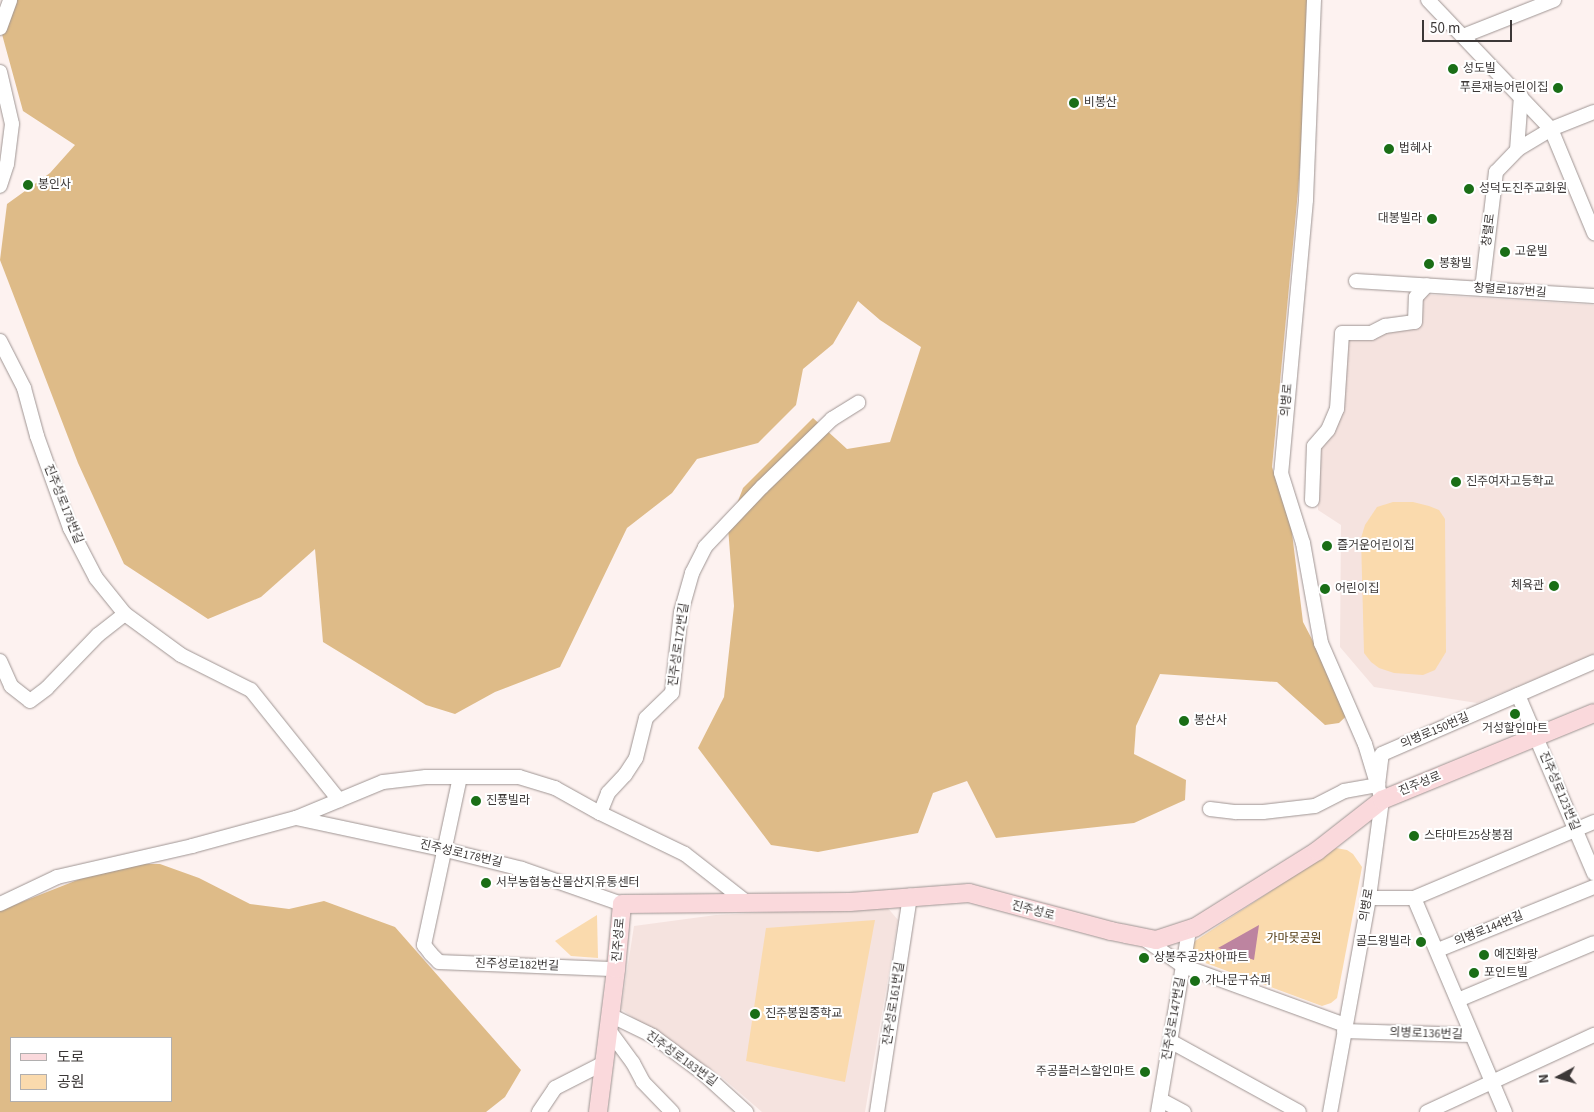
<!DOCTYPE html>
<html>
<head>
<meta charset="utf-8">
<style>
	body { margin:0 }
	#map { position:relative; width:1594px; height:1112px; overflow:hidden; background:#fdf2f0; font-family:"Source Sans 3","Noto Sans KR",sans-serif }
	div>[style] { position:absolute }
	.built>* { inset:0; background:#f5e3df }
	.green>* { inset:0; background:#fadaad }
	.forest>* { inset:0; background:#debb88 }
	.water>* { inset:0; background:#bd84a0 }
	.roads { filter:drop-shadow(0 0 1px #9f9593) drop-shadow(0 0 1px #9f9593) }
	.minor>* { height:14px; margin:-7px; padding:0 7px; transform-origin:7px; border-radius:7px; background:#fff }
	.major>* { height:18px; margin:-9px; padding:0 9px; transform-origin:9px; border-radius:9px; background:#fad9dc }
	.dots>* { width:14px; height:14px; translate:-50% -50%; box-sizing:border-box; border:2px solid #fff; border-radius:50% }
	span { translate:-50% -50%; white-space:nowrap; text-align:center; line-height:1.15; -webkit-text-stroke:4px #fff; paint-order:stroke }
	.poi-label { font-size:12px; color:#3c3837 }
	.left { translate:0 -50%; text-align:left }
	.right { translate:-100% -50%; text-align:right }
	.street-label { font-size:12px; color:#3c3837 }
	.park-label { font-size:12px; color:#50380f }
	.legend { position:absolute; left:10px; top:1037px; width:162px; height:65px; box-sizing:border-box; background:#fff; border:1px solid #b1afaf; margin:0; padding:6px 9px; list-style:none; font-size:15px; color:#3c3837 }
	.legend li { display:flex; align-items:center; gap:10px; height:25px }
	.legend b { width:25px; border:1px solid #b1afaf }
	.north { position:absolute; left:1534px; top:1052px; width:50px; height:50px; -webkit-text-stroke:4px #fff; paint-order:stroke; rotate:264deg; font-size:14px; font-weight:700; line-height:20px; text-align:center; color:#3c3837 }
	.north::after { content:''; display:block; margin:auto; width:18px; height:22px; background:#3c3837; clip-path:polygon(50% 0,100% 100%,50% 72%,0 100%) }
	.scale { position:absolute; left:1422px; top:20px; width:90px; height:22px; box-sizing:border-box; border:2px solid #3c3837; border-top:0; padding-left:6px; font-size:15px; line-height:18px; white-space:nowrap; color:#3c3837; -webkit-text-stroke:4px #fff; paint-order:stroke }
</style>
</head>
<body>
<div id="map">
	<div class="built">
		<i style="clip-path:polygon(1419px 294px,1594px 305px,1594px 655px,1477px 703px,1374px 687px,1340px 647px,1341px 525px,1318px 510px,1316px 453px,1340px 413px,1341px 336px,1414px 325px)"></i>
		<i style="clip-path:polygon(886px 906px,898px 920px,865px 1112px,762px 1112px,718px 1074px,661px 1037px,621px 1009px,634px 926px,716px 915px)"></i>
	</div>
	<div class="green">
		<i style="clip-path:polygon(1393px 502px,1413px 502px,1429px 506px,1439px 510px,1445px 519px,1446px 652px,1435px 670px,1423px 675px,1394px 673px,1379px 668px,1371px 662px,1364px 653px,1361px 538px,1365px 525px,1377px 507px)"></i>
		<i style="clip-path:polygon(1336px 848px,1347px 850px,1353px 854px,1362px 867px,1337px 998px,1331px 1003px,1322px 1006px,1200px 961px,1194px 956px,1192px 947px,1195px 941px)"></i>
		<i style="clip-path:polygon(597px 915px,598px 958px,571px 956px,555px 941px)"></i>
		<i style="clip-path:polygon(875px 920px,845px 1082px,746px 1061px,766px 928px)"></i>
	</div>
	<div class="forest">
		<i style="clip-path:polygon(7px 0,1313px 0,1298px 191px,1272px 467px,1291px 525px,1303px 622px,1327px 668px,1356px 707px,1339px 723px,1325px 725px,1277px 682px,1160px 674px,1136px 726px,1134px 754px,1186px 780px,1185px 800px,1134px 823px,996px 838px,967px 781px,933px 793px,918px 833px,818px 852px,771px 845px,698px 748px,724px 697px,734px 606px,728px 527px,743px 488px,813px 418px,847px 449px,890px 442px,921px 347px,880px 320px,858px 301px,833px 344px,803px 369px,796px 405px,758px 443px,697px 459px,672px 493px,627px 528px,560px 667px,495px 692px,455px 714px,426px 705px,323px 642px,315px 549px,261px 597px,208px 619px,124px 564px,78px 463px,0 260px,7px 204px,50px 173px,75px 145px,23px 111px,0 27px)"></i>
		<i style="clip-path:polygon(evenodd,129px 864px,160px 864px,199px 878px,250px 904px,289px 909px,324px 901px,395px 927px,521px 1070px,505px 1097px,486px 1112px,0 1112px,0 899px,9px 907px,85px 877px,129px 864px,11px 1038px,171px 1038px,171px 1101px,11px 1101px,11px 1038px)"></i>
	</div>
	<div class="water">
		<i style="clip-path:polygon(1259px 925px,1254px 960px,1218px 948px)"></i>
	</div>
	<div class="roads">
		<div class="minor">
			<i style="left:1314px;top:0;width:200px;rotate:92.3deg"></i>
			<i style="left:1306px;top:200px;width:274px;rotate:95.2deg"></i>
			<i style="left:1281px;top:473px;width:73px;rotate:72.6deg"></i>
			<i style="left:1303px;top:543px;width:102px;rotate:79.8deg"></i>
			<i style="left:1321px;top:643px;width:110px;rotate:66.5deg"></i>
			<i style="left:1365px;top:744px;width:59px;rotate:73.1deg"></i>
			<i style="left:1382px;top:800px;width:99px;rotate:97.6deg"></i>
			<i style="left:1369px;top:898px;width:218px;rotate:100.3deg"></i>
			<i style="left:1428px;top:0;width:178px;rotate:46.4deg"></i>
			<i style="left:1551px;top:129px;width:113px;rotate:67.5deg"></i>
			<i style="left:0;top:28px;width:30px;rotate:-70deg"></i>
			<i style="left:1463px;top:36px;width:98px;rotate:-21.6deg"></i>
			<i style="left:0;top:72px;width:53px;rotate:77deg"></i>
			<i style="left:12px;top:124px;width:40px;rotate:97.1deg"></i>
			<i style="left:7px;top:164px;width:23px;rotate:108deg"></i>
			<i style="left:1517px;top:150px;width:54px;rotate:-85.8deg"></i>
			<i style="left:1356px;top:281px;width:238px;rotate:3.6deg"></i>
			<i style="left:1482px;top:289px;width:118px;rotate:-83.2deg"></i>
			<i style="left:1496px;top:172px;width:32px;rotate:-46deg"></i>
			<i style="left:1518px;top:149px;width:39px;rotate:-31deg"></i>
			<i style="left:1551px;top:129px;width:46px;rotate:-21.6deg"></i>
			<i style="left:0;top:341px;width:53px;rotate:62.9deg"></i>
			<i style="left:24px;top:388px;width:50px;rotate:74.8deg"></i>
			<i style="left:37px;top:436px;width:98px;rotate:70.3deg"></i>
			<i style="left:70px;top:528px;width:56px;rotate:62.5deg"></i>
			<i style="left:96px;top:578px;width:46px;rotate:51.1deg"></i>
			<i style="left:125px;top:614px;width:69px;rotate:36.2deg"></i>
			<i style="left:181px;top:655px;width:78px;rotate:26.6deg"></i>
			<i style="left:251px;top:690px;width:141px;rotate:51.3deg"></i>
			<i style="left:1312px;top:500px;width:54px;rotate:-87.9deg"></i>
			<i style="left:1314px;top:446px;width:21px;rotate:-49deg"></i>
			<i style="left:1328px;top:430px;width:23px;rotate:-67deg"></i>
			<i style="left:1337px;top:409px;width:76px;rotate:-86.2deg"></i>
			<i style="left:1342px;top:333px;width:29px"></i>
			<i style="left:1371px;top:333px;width:16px;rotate:-27deg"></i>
			<i style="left:1385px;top:326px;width:30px;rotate:-8deg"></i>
			<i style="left:1415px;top:322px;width:25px;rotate:-88deg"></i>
			<i style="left:1416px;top:297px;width:16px;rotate:-47deg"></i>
			<i style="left:0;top:661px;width:27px;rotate:66deg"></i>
			<i style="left:11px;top:686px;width:24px;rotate:38deg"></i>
			<i style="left:30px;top:701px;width:21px;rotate:-37deg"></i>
			<i style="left:47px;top:688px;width:74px;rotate:-46.1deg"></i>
			<i style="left:98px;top:635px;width:34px;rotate:-38deg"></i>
			<i style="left:1518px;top:695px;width:194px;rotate:66.9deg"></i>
			<i style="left:460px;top:777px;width:172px;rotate:102.1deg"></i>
			<i style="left:424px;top:945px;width:11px;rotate:52deg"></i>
			<i style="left:431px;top:954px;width:11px;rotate:45deg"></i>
			<i style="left:439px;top:962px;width:177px;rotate:2.3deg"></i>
			<i style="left:1210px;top:809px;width:26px;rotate:7deg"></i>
			<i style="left:1236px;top:812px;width:27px"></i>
			<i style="left:1263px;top:812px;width:52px;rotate:-6.6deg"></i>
			<i style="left:1315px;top:806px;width:33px;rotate:-27deg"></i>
			<i style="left:1344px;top:791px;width:35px;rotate:-10deg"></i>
			<i style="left:1378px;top:785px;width:31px;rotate:-83deg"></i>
			<i style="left:1382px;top:754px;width:231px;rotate:-23.5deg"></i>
			<i style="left:600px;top:813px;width:22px;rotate:-68deg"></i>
			<i style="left:608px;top:793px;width:25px;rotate:-47deg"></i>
			<i style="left:625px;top:775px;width:20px;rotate:-57deg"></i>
			<i style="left:636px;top:758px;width:41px;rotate:-76deg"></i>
			<i style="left:646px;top:718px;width:36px;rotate:-44deg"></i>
			<i style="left:672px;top:693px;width:81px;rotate:-83.7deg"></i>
			<i style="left:681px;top:612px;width:41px;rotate:-74.2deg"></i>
			<i style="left:692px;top:573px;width:29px;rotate:-63deg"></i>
			<i style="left:705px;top:547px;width:83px;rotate:-46.5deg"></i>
			<i style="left:762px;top:487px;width:98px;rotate:-44.2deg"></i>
			<i style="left:832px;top:419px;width:31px;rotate:-32deg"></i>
			<i style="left:296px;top:818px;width:153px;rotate:12deg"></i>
			<i style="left:446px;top:850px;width:78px;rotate:14deg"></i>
			<i style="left:522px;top:869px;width:106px;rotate:19.3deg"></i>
			<i style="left:1369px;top:898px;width:45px"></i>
			<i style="left:1414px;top:898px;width:195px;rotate:-22.9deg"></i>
			<i style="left:1414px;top:898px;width:233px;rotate:67deg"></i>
			<i style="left:0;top:904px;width:63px;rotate:-25.3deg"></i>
			<i style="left:57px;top:877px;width:139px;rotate:-12.9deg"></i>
			<i style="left:192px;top:846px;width:108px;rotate:-15.1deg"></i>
			<i style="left:296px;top:818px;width:94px;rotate:-22.5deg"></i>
			<i style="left:383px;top:782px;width:43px;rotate:-6.6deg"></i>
			<i style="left:426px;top:777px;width:93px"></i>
			<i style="left:519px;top:777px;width:38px;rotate:17deg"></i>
			<i style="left:555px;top:788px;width:51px;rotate:29.1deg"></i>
			<i style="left:600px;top:813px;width:94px;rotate:25.8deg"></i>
			<i style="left:685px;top:854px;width:81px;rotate:38deg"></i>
			<i style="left:1143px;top:938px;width:49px;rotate:35deg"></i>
			<i style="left:1183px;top:966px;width:172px;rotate:20deg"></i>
			<i style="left:1438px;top:950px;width:168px;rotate:-22deg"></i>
			<i style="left:1458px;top:1000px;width:147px;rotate:-22.7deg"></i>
			<i style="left:610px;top:1015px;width:48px;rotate:26deg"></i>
			<i style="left:653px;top:1036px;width:64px;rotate:36.7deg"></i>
			<i style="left:704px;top:1074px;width:57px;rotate:42.1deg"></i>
			<i style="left:608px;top:1029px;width:42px;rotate:53.7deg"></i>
			<i style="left:633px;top:1063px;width:21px;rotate:62deg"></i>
			<i style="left:643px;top:1082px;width:42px;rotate:46deg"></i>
			<i style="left:1344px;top:1031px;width:127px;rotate:1.8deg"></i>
			<i style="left:1170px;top:1041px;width:147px;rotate:28.8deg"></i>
			<i style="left:1161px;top:1100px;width:26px;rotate:28deg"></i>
			<i style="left:539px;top:1112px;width:29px;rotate:-56deg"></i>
			<i style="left:555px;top:1088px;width:55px;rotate:-27deg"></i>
			<i style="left:877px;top:1112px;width:219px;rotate:-81.3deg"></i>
			<i style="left:1158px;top:1112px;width:184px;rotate:-80.3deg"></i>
			<i style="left:1189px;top:931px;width:6px;rotate:-31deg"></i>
			<i style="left:1427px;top:1112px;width:184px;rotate:-24.8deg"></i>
		</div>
		<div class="major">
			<i style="left:598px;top:1112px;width:144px;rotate:-82.8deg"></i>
			<i style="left:616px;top:969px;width:65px;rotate:-84.7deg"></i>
			<i style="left:622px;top:904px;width:228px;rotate:-0.5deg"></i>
			<i style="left:850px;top:902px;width:119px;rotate:-4.3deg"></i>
			<i style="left:969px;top:893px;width:147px;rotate:15deg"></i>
			<i style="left:1111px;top:931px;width:46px;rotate:11.3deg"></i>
			<i style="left:1156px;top:940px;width:40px;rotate:-18deg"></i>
			<i style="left:1194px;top:928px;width:145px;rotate:-32deg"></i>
			<i style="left:1317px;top:851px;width:83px;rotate:-38.1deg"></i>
			<i style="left:1382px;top:800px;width:229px;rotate:-22.3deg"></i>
		</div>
	</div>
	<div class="dots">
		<i style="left:1453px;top:69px;background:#1a6e16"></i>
		<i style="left:1558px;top:88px;background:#1a6e16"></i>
		<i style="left:1074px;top:103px;background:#1a6e16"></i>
		<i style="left:1389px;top:149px;background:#1a6e16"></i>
		<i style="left:28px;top:185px;background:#1a6e16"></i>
		<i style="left:1469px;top:189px;background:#1a6e16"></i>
		<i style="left:1432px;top:219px;background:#1a6e16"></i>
		<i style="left:1505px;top:252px;background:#1a6e16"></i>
		<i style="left:1429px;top:264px;background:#1a6e16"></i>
		<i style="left:1456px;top:482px;background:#1a6e16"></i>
		<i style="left:1327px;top:546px;background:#1a6e16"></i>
		<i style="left:1554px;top:586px;background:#1a6e16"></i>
		<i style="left:1325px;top:589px;background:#1a6e16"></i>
		<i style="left:1515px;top:714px;background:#1a6e16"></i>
		<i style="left:1184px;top:721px;background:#1a6e16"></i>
		<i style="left:476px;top:801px;background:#1a6e16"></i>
		<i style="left:1414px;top:836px;background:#1a6e16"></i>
		<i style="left:486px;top:883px;background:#1a6e16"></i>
		<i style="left:1421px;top:942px;background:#1a6e16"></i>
		<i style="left:1484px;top:955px;background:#1a6e16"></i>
		<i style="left:1144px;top:958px;background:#1a6e16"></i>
		<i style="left:1474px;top:973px;background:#1a6e16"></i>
		<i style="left:1195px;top:981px;background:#1a6e16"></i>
		<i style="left:755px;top:1014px;background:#1a6e16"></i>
		<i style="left:1145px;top:1072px;background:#1a6e16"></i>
	</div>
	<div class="poi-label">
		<span class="left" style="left:1463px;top:69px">성도빌</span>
		<span class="right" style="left:1548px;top:88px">푸른재능어린이집</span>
		<span class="left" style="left:1084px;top:103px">비봉산</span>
		<span class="left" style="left:1399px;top:149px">법혜사</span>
		<span class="left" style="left:38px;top:185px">봉인사</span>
		<span class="left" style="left:1479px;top:189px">성덕도진주교화원</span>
		<span class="right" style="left:1422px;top:219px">대봉빌라</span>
		<span class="left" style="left:1515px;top:252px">고운빌</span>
		<span class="left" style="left:1439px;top:264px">봉황빌</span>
		<span class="left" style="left:1466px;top:482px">진주여자고등학교</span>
		<span class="left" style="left:1337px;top:546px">즐거운어린이집</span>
		<span class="right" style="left:1544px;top:586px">체육관</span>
		<span class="left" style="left:1335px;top:589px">어린이집</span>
		<span class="left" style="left:1194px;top:721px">봉산사</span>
		<span style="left:1515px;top:729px">거성할인마트</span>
		<span class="left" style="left:486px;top:801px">진풍빌라</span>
		<span class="left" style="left:1424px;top:836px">스타마트25상봉점</span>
		<span class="left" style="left:496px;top:883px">서부농협농산물산지유통센터</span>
		<span class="right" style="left:1411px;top:942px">골드윙빌라</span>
		<span class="left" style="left:1494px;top:955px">예진화랑</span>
		<span class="left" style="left:1154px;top:958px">상봉주공2차아파트</span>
		<span class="left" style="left:1484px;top:973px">포인트빌</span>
		<span class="left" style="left:1205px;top:981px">가나문구슈퍼</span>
		<span class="left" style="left:765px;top:1014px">진주봉원중학교</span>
		<span class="right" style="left:1135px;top:1072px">주공플러스할인마트</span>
	</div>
	<div class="street-label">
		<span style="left:1489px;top:230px;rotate:-83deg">창렬로</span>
		<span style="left:1510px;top:291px;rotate:4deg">창렬로187번길</span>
		<span style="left:1287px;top:400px;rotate:-85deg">의병로</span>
		<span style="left:63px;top:504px;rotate:68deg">진주성로178번길</span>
		<span style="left:679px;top:645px;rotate:-82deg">진주성로172번길</span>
		<span style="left:1435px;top:731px;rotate:-23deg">의병로150번길</span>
		<span style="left:1420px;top:784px;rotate:-22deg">진주성로</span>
		<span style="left:1559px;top:791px;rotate:67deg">진주성로123번길</span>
		<span style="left:461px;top:854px;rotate:13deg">진주성로178번길</span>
		<span style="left:1367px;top:905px;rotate:-80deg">의병로</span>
		<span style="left:1033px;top:911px;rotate:15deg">진주성로</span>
		<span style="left:1489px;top:929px;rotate:-22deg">의병로144번길</span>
		<span style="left:619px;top:940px;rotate:-85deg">진주성로</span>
		<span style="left:517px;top:965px;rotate:2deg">진주성로182번길</span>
		<span style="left:894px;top:1004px;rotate:-81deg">진주성로161번길</span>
		<span style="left:1174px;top:1019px;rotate:-80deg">진주성로147번길</span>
		<span style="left:1426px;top:1034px;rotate:2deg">의병로136번길</span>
		<span style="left:681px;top:1059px;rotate:36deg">진주성로183번길</span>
	</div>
	<div class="park-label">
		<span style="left:1294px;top:939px">가마못공원</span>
	</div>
	<ul class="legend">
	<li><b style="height:6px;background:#fad9dc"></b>도로</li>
	<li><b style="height:14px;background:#fadaad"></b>공원</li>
	</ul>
	<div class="north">N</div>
	<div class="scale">50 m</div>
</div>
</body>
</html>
